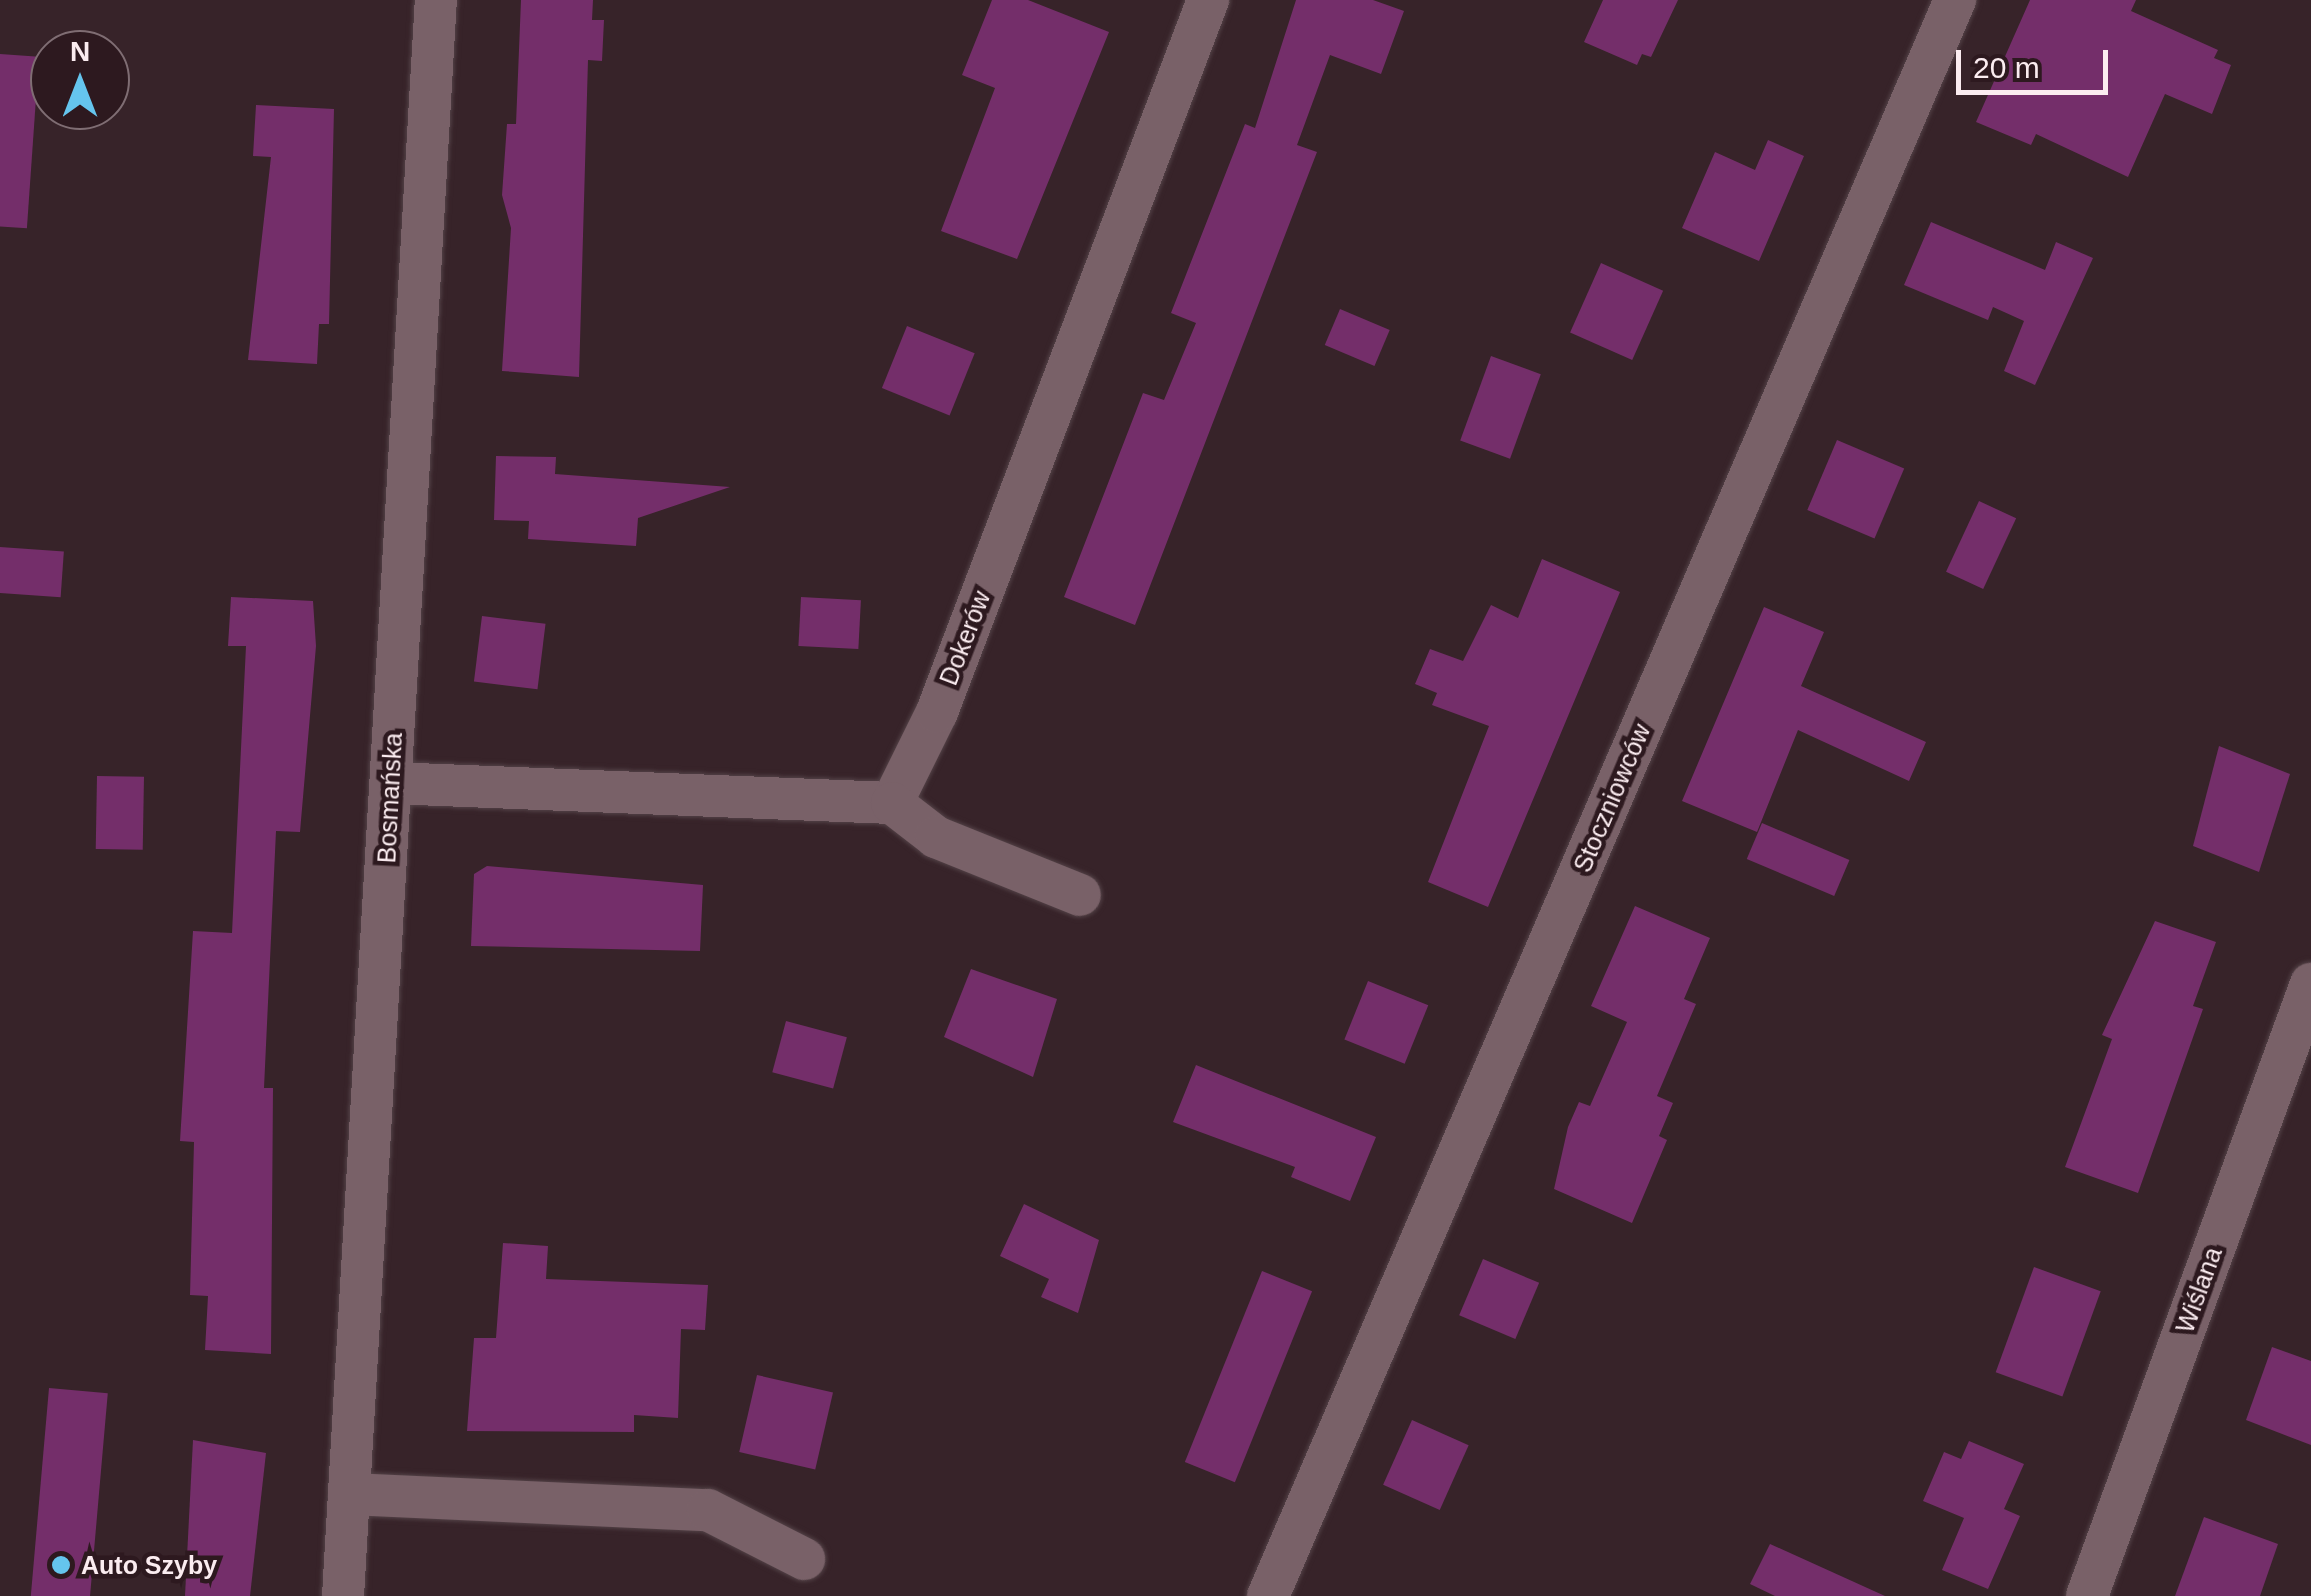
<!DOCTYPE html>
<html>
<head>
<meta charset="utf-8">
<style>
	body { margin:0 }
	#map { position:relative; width:2311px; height:1596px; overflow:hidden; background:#372329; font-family:Arial,sans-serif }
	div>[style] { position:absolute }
	.building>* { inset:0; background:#742e6a; transform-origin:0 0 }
	.roads { filter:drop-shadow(0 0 2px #534247) drop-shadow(0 0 2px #534247) }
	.minor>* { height:42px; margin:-21px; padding:0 21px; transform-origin:21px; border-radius:21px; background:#796168 }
	.dots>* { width:28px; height:28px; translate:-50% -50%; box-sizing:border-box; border:5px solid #2d191f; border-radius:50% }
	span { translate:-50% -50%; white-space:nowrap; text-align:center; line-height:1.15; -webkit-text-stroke:9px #2d191f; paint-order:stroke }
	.street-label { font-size:25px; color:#fbecf0 }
	.poi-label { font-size:25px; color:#fbecf0; font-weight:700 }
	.left { translate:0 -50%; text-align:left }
	.north { position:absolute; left:30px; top:30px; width:100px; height:100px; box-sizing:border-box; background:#2d191f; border:2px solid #7f6d73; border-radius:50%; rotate:0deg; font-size:28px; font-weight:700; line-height:40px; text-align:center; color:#fbecf0 }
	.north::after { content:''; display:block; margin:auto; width:35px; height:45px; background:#65c5ee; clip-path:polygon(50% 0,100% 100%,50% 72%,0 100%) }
	.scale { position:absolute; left:1956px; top:50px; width:152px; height:45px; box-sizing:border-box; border:5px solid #fbecf0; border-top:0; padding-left:12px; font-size:30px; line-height:35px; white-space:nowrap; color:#fbecf0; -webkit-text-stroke:8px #2d191f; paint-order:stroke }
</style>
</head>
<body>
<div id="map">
	<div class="building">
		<i style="clip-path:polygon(521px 0,593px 0,592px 20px,604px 20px,602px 61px,588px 60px,579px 377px,502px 371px,511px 228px,502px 195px,507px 124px,516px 124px)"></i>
		<i style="clip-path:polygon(992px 0,1028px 0,1109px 32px,1017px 259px,941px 231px,995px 88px,962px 75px)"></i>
		<i style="clip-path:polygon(1296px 0,1373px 0,1404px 11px,1381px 74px,1330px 55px,1297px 145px,1317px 152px,1135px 625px,1064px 597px,1143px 393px,1164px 400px,1196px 323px,1171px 313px,1245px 124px,1255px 128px)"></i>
		<i style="clip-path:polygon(1603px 0,1678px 0,1651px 57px,1642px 54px,1637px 65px,1584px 42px)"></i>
		<i style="clip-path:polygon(2030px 0,2136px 0,2131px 11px,2218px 50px,2214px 58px,2231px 65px,2212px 114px,2165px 94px,2128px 177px,2036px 134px,2031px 145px,1976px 122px)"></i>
		<i style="left:0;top:54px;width:39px;height:172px;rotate:4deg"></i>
		<i style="clip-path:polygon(256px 105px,334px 109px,329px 324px,319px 324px,317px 364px,248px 360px,271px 157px,253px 156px)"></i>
		<i style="clip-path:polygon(1768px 140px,1804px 156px,1759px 261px,1682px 228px,1715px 152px,1755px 170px)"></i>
		<i style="clip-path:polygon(1931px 222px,2045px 270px,2056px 242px,2093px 258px,2035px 385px,2004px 371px,2024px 321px,1993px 307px,1988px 320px,1904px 285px)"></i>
		<i style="left:1601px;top:263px;width:68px;height:76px;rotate:24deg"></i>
		<i style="left:1340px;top:309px;width:54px;height:39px;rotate:23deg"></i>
		<i style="left:907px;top:326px;width:73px;height:67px;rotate:22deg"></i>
		<i style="left:1491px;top:356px;width:53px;height:90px;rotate:20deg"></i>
		<i style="left:1837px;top:440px;width:73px;height:76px;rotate:23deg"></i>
		<i style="clip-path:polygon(496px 456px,556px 457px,555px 474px,730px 487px,638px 518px,636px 546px,528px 539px,529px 521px,494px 520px)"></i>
		<i style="left:1979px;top:501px;width:41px;height:78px;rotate:25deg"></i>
		<i style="left:0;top:547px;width:64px;height:46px;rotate:4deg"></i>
		<i style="clip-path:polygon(1542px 559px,1620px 592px,1488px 907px,1428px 882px,1489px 726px,1432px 705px,1437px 693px,1415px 684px,1430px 649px,1463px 661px,1491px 605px,1518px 618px)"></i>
		<i style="clip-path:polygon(231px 597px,313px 601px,316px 646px,300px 832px,276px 831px,264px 1088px,273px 1088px,271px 1354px,205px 1350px,208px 1296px,190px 1295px,194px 1142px,180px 1141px,193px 931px,232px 933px,246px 646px,228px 646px)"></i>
		<i style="left:801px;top:597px;width:60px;height:49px;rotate:3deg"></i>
		<i style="clip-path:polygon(1764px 607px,1824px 632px,1801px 686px,1926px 742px,1909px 781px,1798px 730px,1757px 832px,1682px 801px)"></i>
		<i style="left:482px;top:616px;width:64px;height:66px;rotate:7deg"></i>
		<i style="clip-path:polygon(2219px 746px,2290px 774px,2259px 872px,2193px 846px)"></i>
		<i style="left:97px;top:776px;width:47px;height:73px;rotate:1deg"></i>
		<i style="left:1762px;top:823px;width:95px;height:39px;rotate:23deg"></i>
		<i style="clip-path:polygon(487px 866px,703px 885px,700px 951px,471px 946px,474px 874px)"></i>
		<i style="clip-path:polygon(1635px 906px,1710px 938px,1684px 999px,1696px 1004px,1657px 1096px,1673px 1103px,1659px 1136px,1667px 1140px,1632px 1223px,1554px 1189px,1568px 1127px,1579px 1102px,1590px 1106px,1627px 1022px,1591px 1006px)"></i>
		<i style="clip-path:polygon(2155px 921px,2216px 942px,2193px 1006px,2203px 1009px,2138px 1193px,2065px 1167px,2112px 1039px,2102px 1035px)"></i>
		<i style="clip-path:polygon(971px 969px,1057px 999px,1033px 1077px,944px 1037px)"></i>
		<i style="left:1368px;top:981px;width:65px;height:63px;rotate:22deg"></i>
		<i style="left:786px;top:1021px;width:63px;height:53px;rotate:15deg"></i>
		<i style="clip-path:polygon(1196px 1065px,1376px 1137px,1350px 1201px,1291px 1177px,1295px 1167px,1173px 1122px)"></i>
		<i style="clip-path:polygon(1024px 1204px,1099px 1240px,1078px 1313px,1041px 1297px,1049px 1279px,1000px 1256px)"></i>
		<i style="clip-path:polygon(503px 1243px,548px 1246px,546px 1279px,708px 1285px,705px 1330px,681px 1329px,678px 1418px,634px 1415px,634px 1432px,467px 1431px,474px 1338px,496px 1338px)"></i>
		<i style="left:1483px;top:1259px;width:61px;height:61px;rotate:23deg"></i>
		<i style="left:2034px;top:1267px;width:71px;height:112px;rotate:20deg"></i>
		<i style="left:1262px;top:1271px;width:54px;height:206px;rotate:22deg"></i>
		<i style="clip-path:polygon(2272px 1347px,2311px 1361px,2311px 1445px,2246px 1420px)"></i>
		<i style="left:757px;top:1375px;width:78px;height:79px;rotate:13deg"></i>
		<i style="left:49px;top:1388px;width:59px;height:209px;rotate:5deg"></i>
		<i style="left:1412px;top:1420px;width:62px;height:71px;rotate:24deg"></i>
		<i style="clip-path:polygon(193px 1440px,266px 1453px,250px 1596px,185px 1596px)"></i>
		<i style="clip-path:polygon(1969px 1441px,2024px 1464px,2004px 1509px,2020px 1516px,1988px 1589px,1942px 1570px,1964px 1518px,1923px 1501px,1944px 1452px,1961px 1459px)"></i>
		<i style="clip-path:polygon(2204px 1517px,2278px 1544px,2260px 1596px,2175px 1596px)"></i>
		<i style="clip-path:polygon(1770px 1544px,1885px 1596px,1775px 1596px,1750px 1584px)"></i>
	</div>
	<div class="roads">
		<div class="minor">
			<i style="left:391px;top:783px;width:501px;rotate:2.29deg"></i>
			<i style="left:892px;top:803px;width:102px;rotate:-63.7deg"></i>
			<i style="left:937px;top:712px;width:762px;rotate:-69.16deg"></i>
			<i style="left:892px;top:803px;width:56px;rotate:37.7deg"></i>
			<i style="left:936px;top:837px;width:155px;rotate:21.9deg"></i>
			<i style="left:349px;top:1494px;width:359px;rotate:2.6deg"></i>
			<i style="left:708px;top:1510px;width:108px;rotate:27deg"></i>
			<i style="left:343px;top:1596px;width:1599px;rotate:-86.67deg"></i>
			<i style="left:1268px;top:1596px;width:1738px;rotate:-66.71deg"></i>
			<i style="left:2087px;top:1596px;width:652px;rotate:-69.9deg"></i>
		</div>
	</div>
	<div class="dots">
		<i style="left:61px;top:1565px;background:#65c5ee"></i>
	</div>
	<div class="street-label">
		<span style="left:965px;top:638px;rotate:-69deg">Dokerów</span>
		<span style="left:390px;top:798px;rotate:-87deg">Bosmańska</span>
		<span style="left:1612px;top:798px;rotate:-67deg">Stoczniowców</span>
		<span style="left:2199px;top:1290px;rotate:-70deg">Wiślana</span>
	</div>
	<div class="poi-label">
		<span class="left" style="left:81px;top:1565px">Auto Szyby</span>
	</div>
	<div class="north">N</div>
	<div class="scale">20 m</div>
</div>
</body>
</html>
